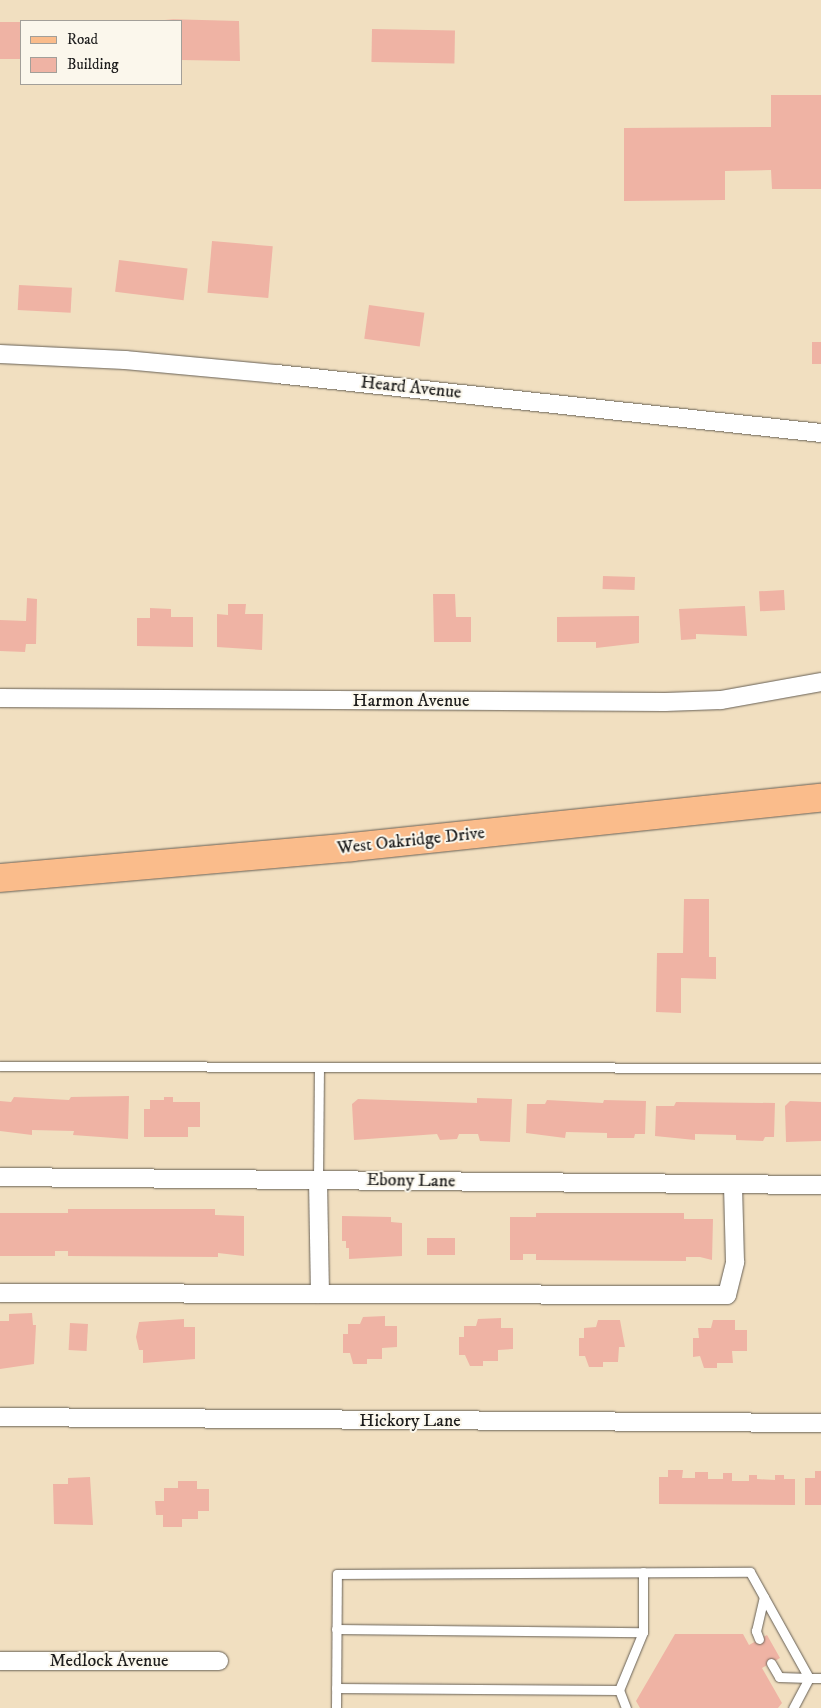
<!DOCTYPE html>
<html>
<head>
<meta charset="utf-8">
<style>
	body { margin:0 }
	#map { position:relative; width:821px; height:1708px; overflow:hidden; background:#f1dfc0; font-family:"IM FELL DW Pica",serif }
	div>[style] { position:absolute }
	.building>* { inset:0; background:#efb3a4; transform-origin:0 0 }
	.roads { filter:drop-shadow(0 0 1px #676055) drop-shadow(0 0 1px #676055) }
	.service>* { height:9px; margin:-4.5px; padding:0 4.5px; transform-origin:4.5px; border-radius:4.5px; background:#fff }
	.minor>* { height:18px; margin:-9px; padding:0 9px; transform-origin:9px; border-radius:9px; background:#fff }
	.primary>* { height:28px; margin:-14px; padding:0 14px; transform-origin:14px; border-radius:14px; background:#fabc8b }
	span { translate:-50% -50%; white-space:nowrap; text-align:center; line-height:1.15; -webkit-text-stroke:4px #fbf7ec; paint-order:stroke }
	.street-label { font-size:18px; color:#1c1c1c }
	.legend { position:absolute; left:20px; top:20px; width:162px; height:65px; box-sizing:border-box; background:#fbf7ec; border:1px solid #a29f99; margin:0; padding:6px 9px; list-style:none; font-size:15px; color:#1c1c1c }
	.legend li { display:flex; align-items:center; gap:10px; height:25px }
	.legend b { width:25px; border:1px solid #a29f99 }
</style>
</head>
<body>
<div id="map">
	<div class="building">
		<i style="clip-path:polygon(165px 19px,239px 21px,240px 61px,181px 60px,181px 21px)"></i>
		<i style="left:0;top:22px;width:21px;height:37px"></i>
		<i style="left:372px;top:29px;width:83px;height:33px;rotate:1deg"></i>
		<i style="clip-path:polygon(771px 95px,821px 95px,821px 189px,772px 189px,771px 170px,725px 171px,725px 200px,624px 201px,624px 128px,771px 127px)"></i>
		<i style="left:212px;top:241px;width:61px;height:52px;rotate:5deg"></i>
		<i style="left:119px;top:260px;width:69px;height:32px;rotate:7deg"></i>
		<i style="left:19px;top:285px;width:53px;height:25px;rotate:3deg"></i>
		<i style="left:369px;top:305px;width:56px;height:34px;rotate:8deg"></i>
		<i style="left:812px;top:342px;width:9px;height:22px"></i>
		<i style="left:603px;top:576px;width:32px;height:13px;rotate:2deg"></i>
		<i style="left:784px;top:590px;width:20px;height:25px;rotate:87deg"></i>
		<i style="clip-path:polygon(433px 594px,455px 594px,456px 617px,471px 617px,471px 642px,434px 642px)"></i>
		<i style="clip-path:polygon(27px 598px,37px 599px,36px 644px,26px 644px,25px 652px,0 651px,0 620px,26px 621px)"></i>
		<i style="clip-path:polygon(228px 604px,246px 604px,245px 614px,263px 614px,262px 650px,217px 647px,217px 614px,228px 615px)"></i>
		<i style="clip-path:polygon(745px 606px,747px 636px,696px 634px,696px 639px,681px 640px,679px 609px)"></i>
		<i style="clip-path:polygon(150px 608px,171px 609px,171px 617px,193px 617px,193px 647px,137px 646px,137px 618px,150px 618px)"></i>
		<i style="clip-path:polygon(639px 616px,639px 643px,596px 648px,596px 642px,557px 642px,557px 617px)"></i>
		<i style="clip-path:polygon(684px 899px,709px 899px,709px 957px,716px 957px,716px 979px,681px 978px,681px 1013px,656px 1012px,657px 953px,683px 953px)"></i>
		<i style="clip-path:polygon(129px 1096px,128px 1139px,73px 1135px,74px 1131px,32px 1130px,32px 1135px,0 1131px,0 1101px,11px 1102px,14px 1097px,69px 1100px,71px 1097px)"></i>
		<i style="clip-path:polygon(164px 1097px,173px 1097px,173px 1102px,200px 1102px,200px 1127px,188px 1127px,188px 1137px,144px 1137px,144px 1109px,150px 1109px,150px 1100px,164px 1100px)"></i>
		<i style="clip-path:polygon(477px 1098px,512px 1099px,510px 1142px,480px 1141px,478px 1134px,459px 1134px,457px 1139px,440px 1140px,437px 1134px,354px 1140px,352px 1104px,358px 1099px,477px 1103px)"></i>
		<i style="clip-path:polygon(547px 1100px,603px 1103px,604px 1100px,646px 1101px,645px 1134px,635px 1134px,634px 1138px,607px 1138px,607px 1133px,566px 1132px,565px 1138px,526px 1133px,527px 1104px,545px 1104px)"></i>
		<i style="clip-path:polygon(790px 1101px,821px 1102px,821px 1141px,786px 1142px,785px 1106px)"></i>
		<i style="clip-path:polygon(676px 1102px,775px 1103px,774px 1137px,765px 1137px,763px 1141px,736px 1140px,736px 1135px,695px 1134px,695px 1140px,655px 1136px,656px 1106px,674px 1106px)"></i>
		<i style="clip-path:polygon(68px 1209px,215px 1209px,215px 1215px,244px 1216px,244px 1256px,218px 1253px,218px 1257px,68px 1256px,68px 1251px,55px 1251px,55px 1256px,0 1256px,0 1213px,68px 1213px)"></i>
		<i style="clip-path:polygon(536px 1213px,684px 1213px,684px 1219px,713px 1219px,712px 1260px,700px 1257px,686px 1257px,686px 1261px,536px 1260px,536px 1254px,523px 1254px,523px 1260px,510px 1260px,510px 1217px,536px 1217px)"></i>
		<i style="clip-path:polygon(342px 1216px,391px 1217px,391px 1222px,402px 1223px,402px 1256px,349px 1259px,349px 1248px,346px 1248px,346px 1241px,342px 1241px)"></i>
		<i style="left:427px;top:1238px;width:28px;height:17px"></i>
		<i style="clip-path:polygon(32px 1313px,33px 1325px,36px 1325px,34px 1364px,0 1369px,0 1321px,9px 1321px,9px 1314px)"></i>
		<i style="clip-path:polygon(385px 1316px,385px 1326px,397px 1326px,397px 1347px,382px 1348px,382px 1359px,367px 1359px,367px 1364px,353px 1364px,350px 1353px,343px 1353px,343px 1334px,348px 1334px,348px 1324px,360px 1324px,363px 1317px)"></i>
		<i style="clip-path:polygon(501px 1318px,501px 1328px,513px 1328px,513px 1349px,498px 1350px,498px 1361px,483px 1361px,483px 1366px,470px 1366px,465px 1355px,459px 1355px,459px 1337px,464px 1337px,464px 1326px,476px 1326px,478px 1319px)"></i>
		<i style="clip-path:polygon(184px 1319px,184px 1327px,195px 1327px,195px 1359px,143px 1363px,143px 1350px,139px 1350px,136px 1337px,139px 1322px)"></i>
		<i style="clip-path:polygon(598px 1320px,620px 1320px,625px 1347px,619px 1347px,618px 1362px,603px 1362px,603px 1367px,589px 1367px,585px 1356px,579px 1356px,579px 1338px,584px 1338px,584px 1328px,596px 1327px)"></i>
		<i style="clip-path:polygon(713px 1320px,735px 1320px,735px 1330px,747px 1330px,747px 1351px,732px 1351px,733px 1363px,717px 1363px,717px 1368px,704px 1368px,700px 1356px,693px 1357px,693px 1338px,699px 1338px,698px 1328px,711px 1328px)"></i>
		<i style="left:70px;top:1323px;width:18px;height:27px;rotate:3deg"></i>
		<i style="clip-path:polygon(668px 1470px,683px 1470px,682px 1478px,695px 1478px,695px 1472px,708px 1472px,708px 1479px,723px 1479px,723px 1473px,732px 1473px,732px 1481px,749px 1481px,749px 1475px,757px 1475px,757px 1479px,775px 1480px,775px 1475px,784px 1475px,784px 1479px,795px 1479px,795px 1505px,659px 1504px,659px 1477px,668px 1477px)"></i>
		<i style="clip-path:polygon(815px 1471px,821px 1471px,821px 1505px,805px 1505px,805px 1478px,815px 1478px)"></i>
		<i style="clip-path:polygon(90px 1477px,93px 1525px,54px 1524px,53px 1484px,68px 1484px,68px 1478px)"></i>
		<i style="clip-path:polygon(178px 1481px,197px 1481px,197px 1489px,209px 1489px,209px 1511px,198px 1511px,198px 1519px,182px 1519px,182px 1527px,163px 1527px,163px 1515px,156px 1515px,155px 1501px,164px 1501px,164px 1488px,178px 1488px)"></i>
		<i style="clip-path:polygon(675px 1634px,743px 1634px,749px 1645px,767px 1635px,780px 1658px,762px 1668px,782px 1703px,778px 1708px,640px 1708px,636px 1701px)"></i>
	</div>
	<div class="roads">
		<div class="service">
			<i style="left:0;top:1066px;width:821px;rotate:0.14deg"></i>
			<i style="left:318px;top:1180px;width:113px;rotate:-89.5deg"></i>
			<i style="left:336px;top:1629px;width:307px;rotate:0.6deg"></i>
			<i style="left:759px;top:1639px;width:9px;rotate:-111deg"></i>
			<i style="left:756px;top:1631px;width:35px;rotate:-77deg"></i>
			<i style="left:771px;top:1663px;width:16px;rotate:60deg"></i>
			<i style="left:779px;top:1677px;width:30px;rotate:2deg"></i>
			<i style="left:809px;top:1678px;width:34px;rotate:118deg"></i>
			<i style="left:336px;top:1688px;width:283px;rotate:0.4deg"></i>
			<i style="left:336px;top:1708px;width:134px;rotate:-89.6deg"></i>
			<i style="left:337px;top:1574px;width:413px;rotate:-0.3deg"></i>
			<i style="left:750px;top:1572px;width:121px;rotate:60.9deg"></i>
			<i style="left:809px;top:1678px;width:12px"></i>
			<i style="left:626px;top:1708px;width:19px;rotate:-111deg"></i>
			<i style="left:619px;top:1690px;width:63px;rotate:-67.5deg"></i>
			<i style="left:643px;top:1632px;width:60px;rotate:-90deg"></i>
		</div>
		<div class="minor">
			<i style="left:0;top:354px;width:125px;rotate:2.7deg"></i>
			<i style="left:125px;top:360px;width:153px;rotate:5.3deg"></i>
			<i style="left:277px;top:374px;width:547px;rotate:6.19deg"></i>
			<i style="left:0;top:698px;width:665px;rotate:0.34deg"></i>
			<i style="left:665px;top:702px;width:56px;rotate:-2deg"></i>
			<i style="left:721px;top:700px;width:102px;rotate:-10.2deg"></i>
			<i style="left:0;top:1177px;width:821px;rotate:0.56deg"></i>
			<i style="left:318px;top:1180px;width:114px;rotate:89deg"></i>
			<i style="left:0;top:1293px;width:727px;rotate:0.16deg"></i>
			<i style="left:727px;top:1295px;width:34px;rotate:-76deg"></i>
			<i style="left:735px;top:1262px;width:78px;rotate:-91.5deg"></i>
			<i style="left:0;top:1417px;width:821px;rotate:0.42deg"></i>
			<i style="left:0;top:1661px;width:219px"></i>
		</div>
		<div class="primary">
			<i style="left:0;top:878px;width:353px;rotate:-5deg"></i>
			<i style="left:352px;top:847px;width:472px;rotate:-6deg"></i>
		</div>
	</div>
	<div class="street-label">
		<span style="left:411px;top:388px;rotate:6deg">Heard Avenue</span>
		<span style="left:411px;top:701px">Harmon Avenue</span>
		<span style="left:411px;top:841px;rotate:-6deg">West Oakridge Drive</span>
		<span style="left:411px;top:1181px;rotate:1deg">Ebony Lane</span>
		<span style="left:410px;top:1421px">Hickory Lane</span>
		<span style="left:109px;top:1661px">Medlock Avenue</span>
	</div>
	<ul class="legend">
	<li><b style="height:6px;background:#fabc8b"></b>Road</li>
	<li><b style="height:14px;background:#efb3a4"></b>Building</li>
	</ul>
</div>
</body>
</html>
